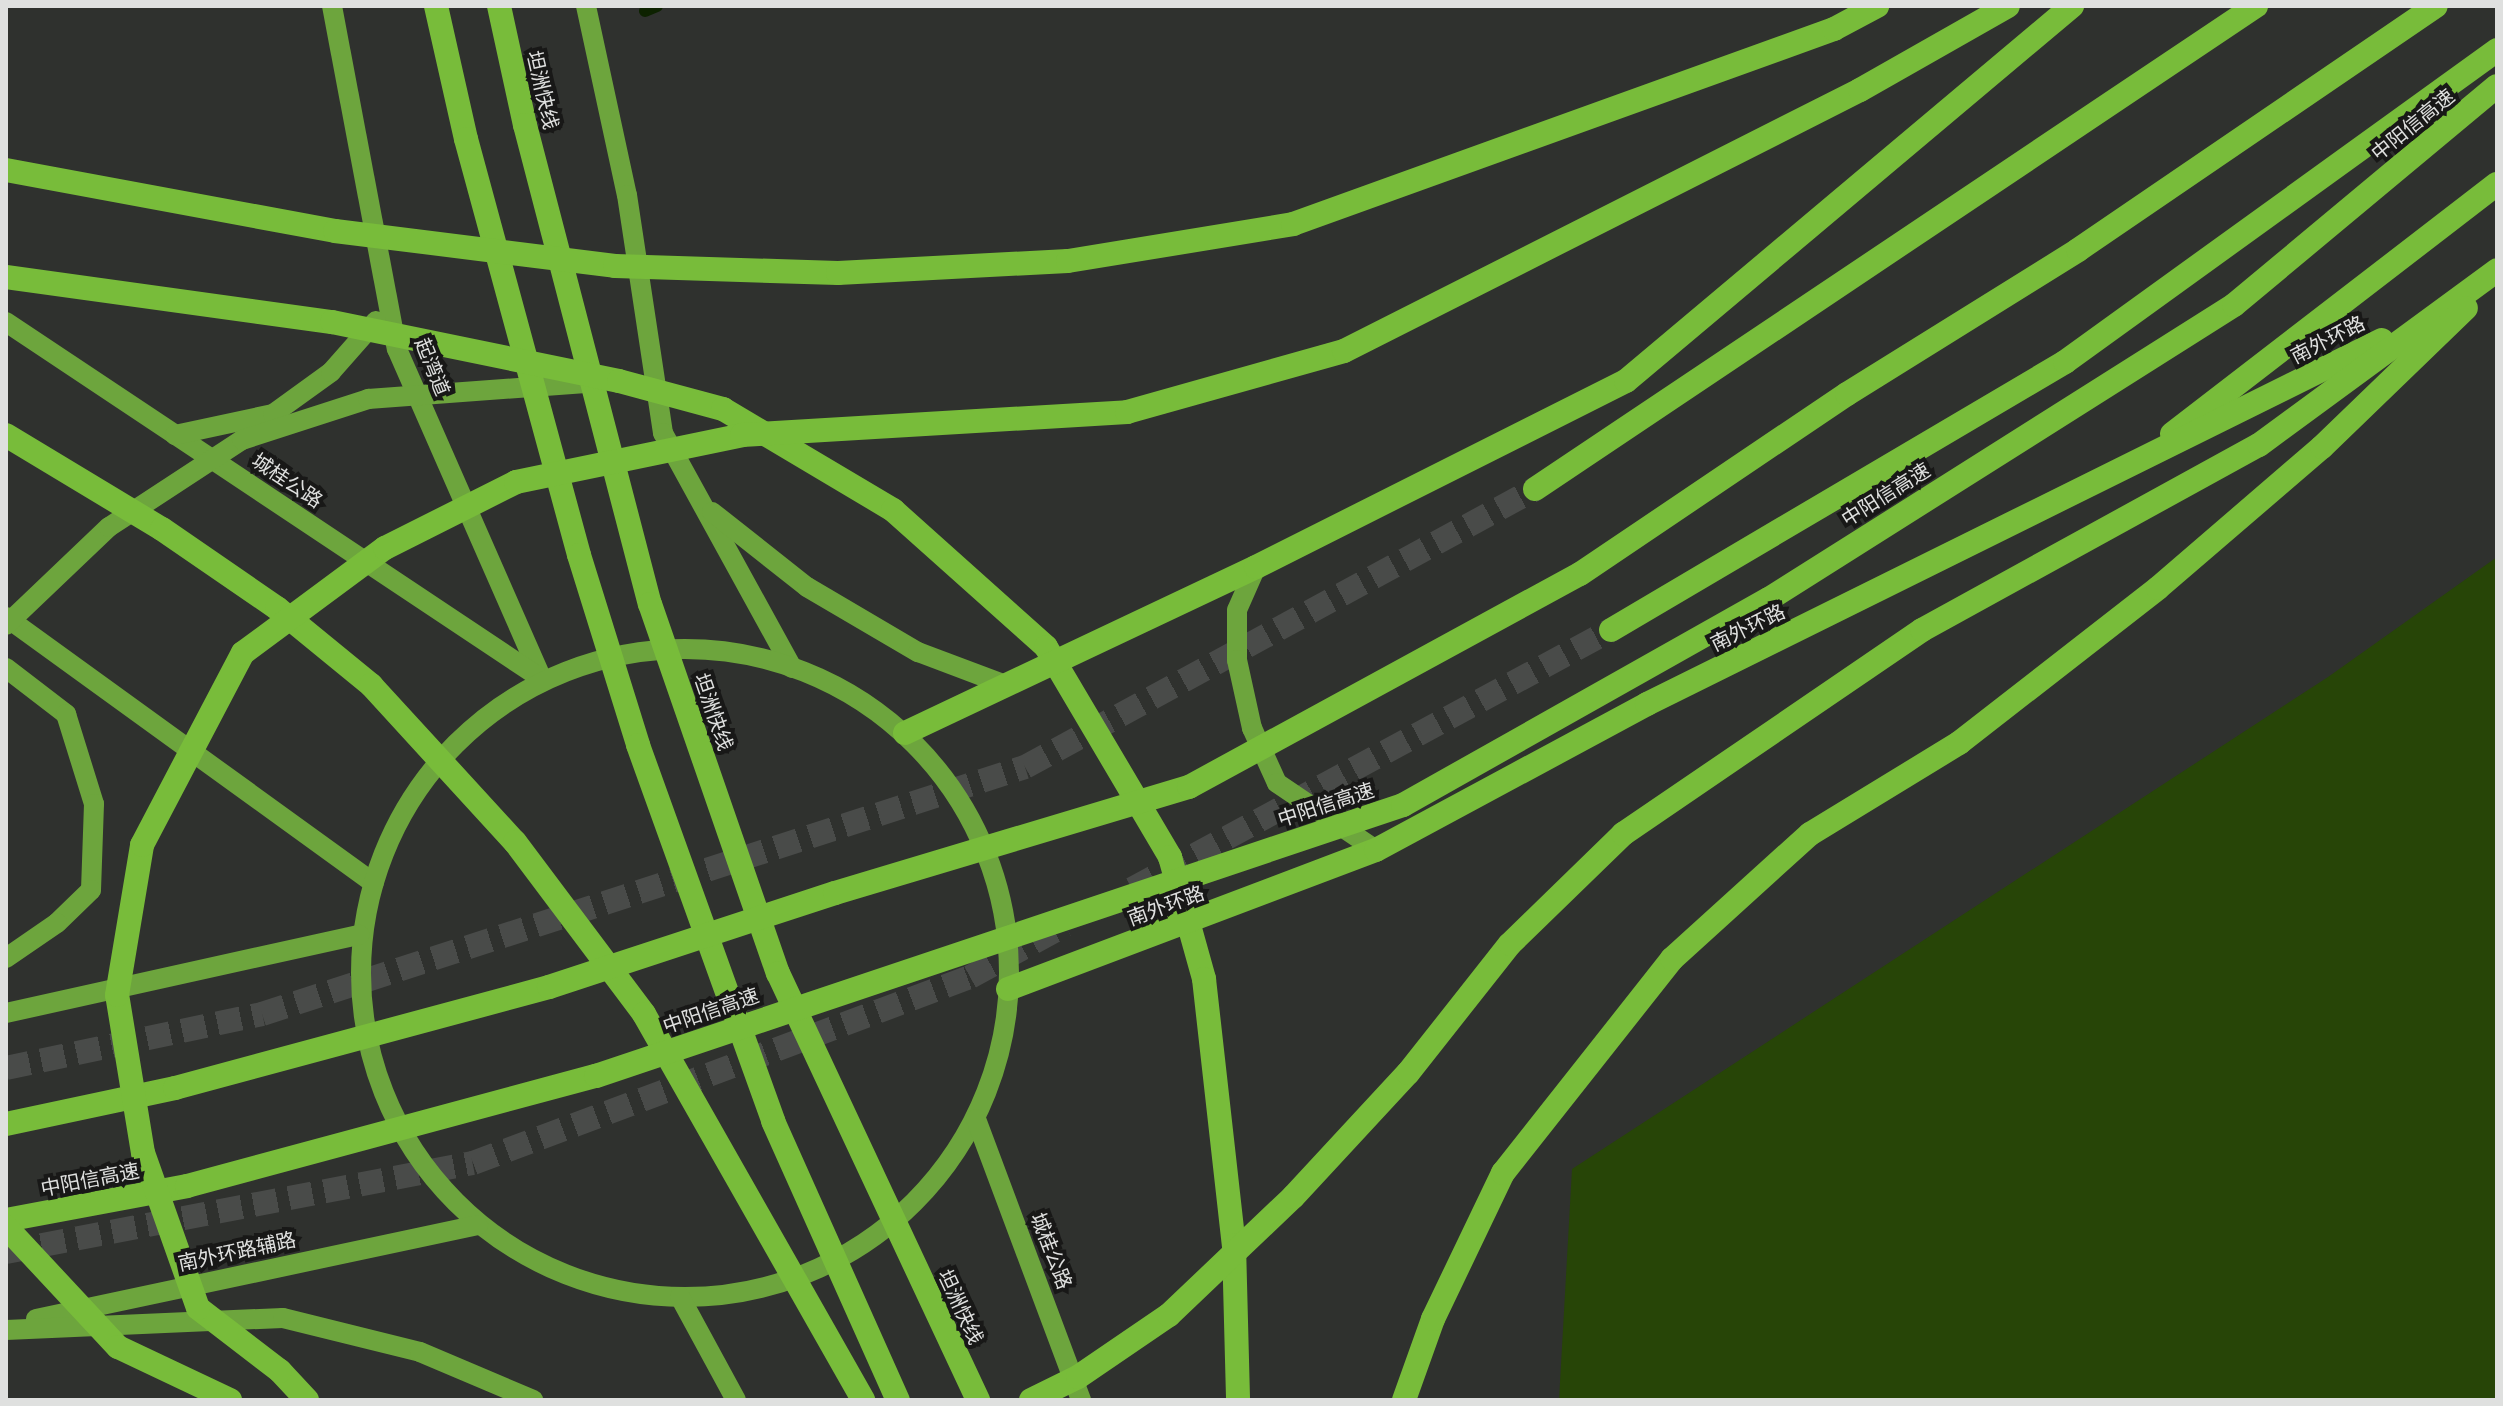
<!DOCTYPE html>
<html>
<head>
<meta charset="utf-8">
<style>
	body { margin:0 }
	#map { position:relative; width:2503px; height:1406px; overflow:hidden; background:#2f312e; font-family:Signika,"Noto Sans SC",sans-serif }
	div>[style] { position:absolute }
	.green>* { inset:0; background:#274507 }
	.stream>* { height:12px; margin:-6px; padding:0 6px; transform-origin:6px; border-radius:6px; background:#0d2200 }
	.highway-tunnel>* { height:24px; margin-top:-12px; transform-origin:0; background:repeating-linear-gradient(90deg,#494b49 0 24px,transparent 0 36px) }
	.primary>* { height:20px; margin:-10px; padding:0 10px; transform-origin:10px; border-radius:10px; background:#6da53d }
	.primary>.ring { margin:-10px; padding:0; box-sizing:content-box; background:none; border:20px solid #6da53d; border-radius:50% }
	.highway>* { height:24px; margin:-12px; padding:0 12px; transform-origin:12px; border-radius:12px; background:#78bc3a }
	span { translate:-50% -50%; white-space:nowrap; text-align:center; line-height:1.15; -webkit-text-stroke:8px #181817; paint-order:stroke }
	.street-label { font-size:20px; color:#dfe0df }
	.frame { position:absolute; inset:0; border:8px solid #dfe0df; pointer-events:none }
</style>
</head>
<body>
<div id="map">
	<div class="green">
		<i style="clip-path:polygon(2497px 557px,2497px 1400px,1559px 1400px,1572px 1169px,2328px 677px)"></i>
	</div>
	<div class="stream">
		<i style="left:645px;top:11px;width:13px;rotate:-23deg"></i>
	</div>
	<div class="highway-tunnel">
		<i style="left:1132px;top:889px;width:545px;rotate:-28.4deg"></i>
		<i style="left:6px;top:1068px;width:262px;rotate:-11.9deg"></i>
		<i style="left:262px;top:1014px;width:802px;rotate:-17.94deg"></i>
		<i style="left:1025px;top:767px;width:581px;rotate:-28.59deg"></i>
		<i style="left:6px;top:1252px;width:475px;rotate:-10.8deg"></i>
		<i style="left:473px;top:1163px;width:531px;rotate:-20.52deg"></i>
		<i style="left:970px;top:977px;width:108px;rotate:-28.7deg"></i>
	</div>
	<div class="primary">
		<i style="left:332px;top:6px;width:349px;rotate:79.3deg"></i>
		<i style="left:397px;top:349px;width:360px;rotate:66.3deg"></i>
		<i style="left:586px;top:6px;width:193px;rotate:77.8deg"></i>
		<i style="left:627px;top:195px;width:241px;rotate:81.4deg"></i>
		<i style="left:663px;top:433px;width:268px;rotate:61.2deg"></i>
		<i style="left:6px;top:322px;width:644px;rotate:33.67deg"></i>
		<i style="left:175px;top:435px;width:100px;rotate:-12.1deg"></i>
		<i style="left:273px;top:414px;width:72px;rotate:-35.9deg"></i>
		<i style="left:331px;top:372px;width:68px;rotate:-48.6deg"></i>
		<i style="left:712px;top:512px;width:121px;rotate:38.3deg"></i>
		<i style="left:807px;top:587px;width:129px;rotate:30.4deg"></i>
		<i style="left:918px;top:652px;width:94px;rotate:20.6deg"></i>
		<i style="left:1256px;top:567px;width:47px;rotate:113.8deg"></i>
		<i style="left:1237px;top:610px;width:50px;rotate:90deg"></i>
		<i style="left:1237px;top:660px;width:70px;rotate:77.6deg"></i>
		<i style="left:1252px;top:728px;width:60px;rotate:65.6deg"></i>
		<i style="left:1277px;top:783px;width:120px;rotate:34.1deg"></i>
		<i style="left:6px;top:617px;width:454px;rotate:35.9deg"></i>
		<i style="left:6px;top:625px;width:142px;rotate:-43.6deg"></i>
		<i style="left:109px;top:527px;width:159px;rotate:-33.2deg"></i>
		<i style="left:242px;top:440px;width:133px;rotate:-18deg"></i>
		<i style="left:368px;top:399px;width:232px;rotate:-4.2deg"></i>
		<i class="ring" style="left:361px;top:649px;width:628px;height:628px"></i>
		<i style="left:6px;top:668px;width:76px;rotate:37.5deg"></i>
		<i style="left:66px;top:714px;width:94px;rotate:72.7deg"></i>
		<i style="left:94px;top:804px;width:86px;rotate:92deg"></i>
		<i style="left:91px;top:890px;width:47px;rotate:135.9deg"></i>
		<i style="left:57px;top:923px;width:62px;rotate:145.5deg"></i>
		<i style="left:6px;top:1013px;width:362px;rotate:-12.5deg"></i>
		<i style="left:976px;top:1119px;width:300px;rotate:69.5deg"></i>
		<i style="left:680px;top:1297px;width:117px;rotate:61.5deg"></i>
		<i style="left:36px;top:1319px;width:452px;rotate:-12deg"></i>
		<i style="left:6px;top:1330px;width:277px;rotate:-2.5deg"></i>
		<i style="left:283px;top:1318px;width:141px;rotate:13.9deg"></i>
		<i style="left:420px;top:1352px;width:123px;rotate:23deg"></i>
	</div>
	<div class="highway">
		<i style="left:436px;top:6px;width:136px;rotate:77.3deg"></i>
		<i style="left:466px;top:139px;width:431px;rotate:74.8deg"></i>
		<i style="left:579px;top:555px;width:199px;rotate:72.7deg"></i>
		<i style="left:638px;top:745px;width:400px;rotate:70.2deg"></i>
		<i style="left:773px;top:1121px;width:306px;rotate:65.9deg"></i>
		<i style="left:499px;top:6px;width:122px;rotate:77.7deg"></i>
		<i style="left:525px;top:125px;width:495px;rotate:75.4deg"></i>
		<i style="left:650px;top:604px;width:391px;rotate:70.9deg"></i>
		<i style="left:778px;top:973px;width:472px;rotate:64.9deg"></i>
		<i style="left:6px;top:170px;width:335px;rotate:10.5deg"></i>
		<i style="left:335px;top:231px;width:282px;rotate:7.1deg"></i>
		<i style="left:615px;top:266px;width:223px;rotate:1.8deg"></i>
		<i style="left:838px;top:273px;width:230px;rotate:-3deg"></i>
		<i style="left:1068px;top:261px;width:228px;rotate:-9.3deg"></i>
		<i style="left:1293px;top:224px;width:575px;rotate:-19.82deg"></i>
		<i style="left:1834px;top:29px;width:49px;rotate:-28.1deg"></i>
		<i style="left:6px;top:277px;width:329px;rotate:7.9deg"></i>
		<i style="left:332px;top:322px;width:293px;rotate:11.6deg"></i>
		<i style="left:619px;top:381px;width:108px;rotate:15.1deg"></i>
		<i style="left:723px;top:409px;width:198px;rotate:30.7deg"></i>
		<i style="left:893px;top:510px;width:205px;rotate:41.8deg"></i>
		<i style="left:1046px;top:647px;width:244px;rotate:59.4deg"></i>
		<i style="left:1170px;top:857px;width:127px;rotate:74.4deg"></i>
		<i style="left:1204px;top:979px;width:268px;rotate:83.6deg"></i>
		<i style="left:1234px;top:1245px;width:155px;rotate:88.5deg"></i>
		<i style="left:2172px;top:434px;width:410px;rotate:-37.6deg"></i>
		<i style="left:6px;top:435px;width:182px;rotate:31.1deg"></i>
		<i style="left:162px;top:529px;width:140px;rotate:34.5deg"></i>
		<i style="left:277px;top:608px;width:122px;rotate:39.3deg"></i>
		<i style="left:371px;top:685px;width:213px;rotate:47.5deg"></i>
		<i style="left:515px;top:842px;width:215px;rotate:53.1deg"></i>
		<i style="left:644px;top:1014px;width:444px;rotate:60.4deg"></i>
		<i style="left:1535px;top:489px;width:868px;rotate:-33.82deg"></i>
		<i style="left:1611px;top:630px;width:527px;rotate:-30.55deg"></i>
		<i style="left:2065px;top:362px;width:533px;rotate:-35.84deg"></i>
		<i style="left:905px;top:733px;width:388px;rotate:-25.3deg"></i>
		<i style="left:1256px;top:567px;width:414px;rotate:-26.7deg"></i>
		<i style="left:1626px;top:381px;width:583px;rotate:-40.06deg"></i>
		<i style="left:1008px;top:989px;width:393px;rotate:-20.7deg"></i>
		<i style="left:1376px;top:850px;width:308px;rotate:-28.3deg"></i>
		<i style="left:1647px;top:704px;width:820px;rotate:-26.35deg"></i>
		<i style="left:6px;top:1124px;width:173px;rotate:-12deg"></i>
		<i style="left:175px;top:1088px;width:387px;rotate:-15.1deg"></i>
		<i style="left:549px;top:987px;width:301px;rotate:-18.2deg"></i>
		<i style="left:835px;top:893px;width:370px;rotate:-16.7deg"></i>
		<i style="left:1189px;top:787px;width:445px;rotate:-28.6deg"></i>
		<i style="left:1580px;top:574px;width:322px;rotate:-34deg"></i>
		<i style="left:1847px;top:394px;width:272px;rotate:-31.9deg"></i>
		<i style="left:2078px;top:250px;width:433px;rotate:-34.3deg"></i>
		<i style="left:6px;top:1220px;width:184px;rotate:-10.6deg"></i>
		<i style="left:187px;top:1186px;width:424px;rotate:-15.1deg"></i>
		<i style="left:596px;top:1076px;width:851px;rotate:-18.56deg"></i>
		<i style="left:1403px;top:805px;width:420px;rotate:-29.4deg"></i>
		<i style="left:1769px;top:599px;width:550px;rotate:-32.3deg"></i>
		<i style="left:2234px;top:305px;width:342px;rotate:-39.8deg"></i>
		<i style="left:6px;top:1227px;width:164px;rotate:47deg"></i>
		<i style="left:118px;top:1347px;width:124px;rotate:25.3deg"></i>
		<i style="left:307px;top:1400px;width:40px;rotate:-133deg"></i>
		<i style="left:280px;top:1371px;width:103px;rotate:-142.5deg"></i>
		<i style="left:198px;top:1308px;width:164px;rotate:-109.5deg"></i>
		<i style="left:143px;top:1153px;width:160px;rotate:-99.3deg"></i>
		<i style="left:117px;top:995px;width:152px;rotate:-80.5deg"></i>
		<i style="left:142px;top:845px;width:217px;rotate:-62.3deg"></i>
		<i style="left:243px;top:653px;width:177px;rotate:-36.5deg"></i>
		<i style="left:385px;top:548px;width:147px;rotate:-26.7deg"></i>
		<i style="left:516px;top:482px;width:231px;rotate:-11.7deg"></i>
		<i style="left:742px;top:435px;width:386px;rotate:-3.4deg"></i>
		<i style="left:1127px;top:412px;width:225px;rotate:-15.7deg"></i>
		<i style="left:1344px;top:351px;width:578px;rotate:-26.83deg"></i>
		<i style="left:1860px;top:90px;width:170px;rotate:-29.6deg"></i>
		<i style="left:1031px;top:1400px;width:52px;rotate:-26.1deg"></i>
		<i style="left:1078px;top:1377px;width:110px;rotate:-34.3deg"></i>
		<i style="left:1169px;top:1315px;width:171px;rotate:-43.6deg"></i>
		<i style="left:1293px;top:1197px;width:169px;rotate:-47.2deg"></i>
		<i style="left:1408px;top:1073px;width:164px;rotate:-51.7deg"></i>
		<i style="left:1510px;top:944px;width:158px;rotate:-44.2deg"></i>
		<i style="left:1623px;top:834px;width:362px;rotate:-34.3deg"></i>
		<i style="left:1922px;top:630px;width:384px;rotate:-28.8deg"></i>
		<i style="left:2259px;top:445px;width:295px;rotate:-36.3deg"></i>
		<i style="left:1404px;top:1400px;width:86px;rotate:-70.3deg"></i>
		<i style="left:1433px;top:1319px;width:162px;rotate:-64.4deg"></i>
		<i style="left:1503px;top:1173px;width:273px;rotate:-51.7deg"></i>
		<i style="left:1672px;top:959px;width:186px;rotate:-42.2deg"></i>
		<i style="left:1810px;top:834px;width:175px;rotate:-31.4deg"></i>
		<i style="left:1959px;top:743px;width:252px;rotate:-37.9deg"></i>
		<i style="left:2158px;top:588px;width:216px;rotate:-40.7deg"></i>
		<i style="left:2322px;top:447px;width:200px;rotate:-44deg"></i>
	</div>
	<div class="street-label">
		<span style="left:542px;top:90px;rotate:77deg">坦洲快线</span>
		<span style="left:2413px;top:125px;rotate:-39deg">中阳信高速</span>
		<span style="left:2328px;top:340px;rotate:-27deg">南外环路</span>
		<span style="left:432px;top:367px;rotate:68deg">起湾道</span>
		<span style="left:287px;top:481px;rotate:34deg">城桂公路</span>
		<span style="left:1886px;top:495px;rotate:-32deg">中阳信高速</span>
		<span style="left:1748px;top:628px;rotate:-26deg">南外环路</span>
		<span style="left:713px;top:712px;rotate:71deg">坦洲快线</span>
		<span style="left:1326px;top:805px;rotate:-18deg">中阳信高速</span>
		<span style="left:1166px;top:906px;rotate:-20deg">南外环路</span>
		<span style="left:711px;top:1011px;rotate:-19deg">中阳信高速</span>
		<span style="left:90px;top:1180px;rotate:-11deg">中阳信高速</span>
		<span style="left:1051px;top:1251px;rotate:69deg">城桂公路</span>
		<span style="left:237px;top:1252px;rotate:-12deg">南外环路辅路</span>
		<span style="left:960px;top:1307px;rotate:65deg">坦洲快线</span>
	</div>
	<div class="frame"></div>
</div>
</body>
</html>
